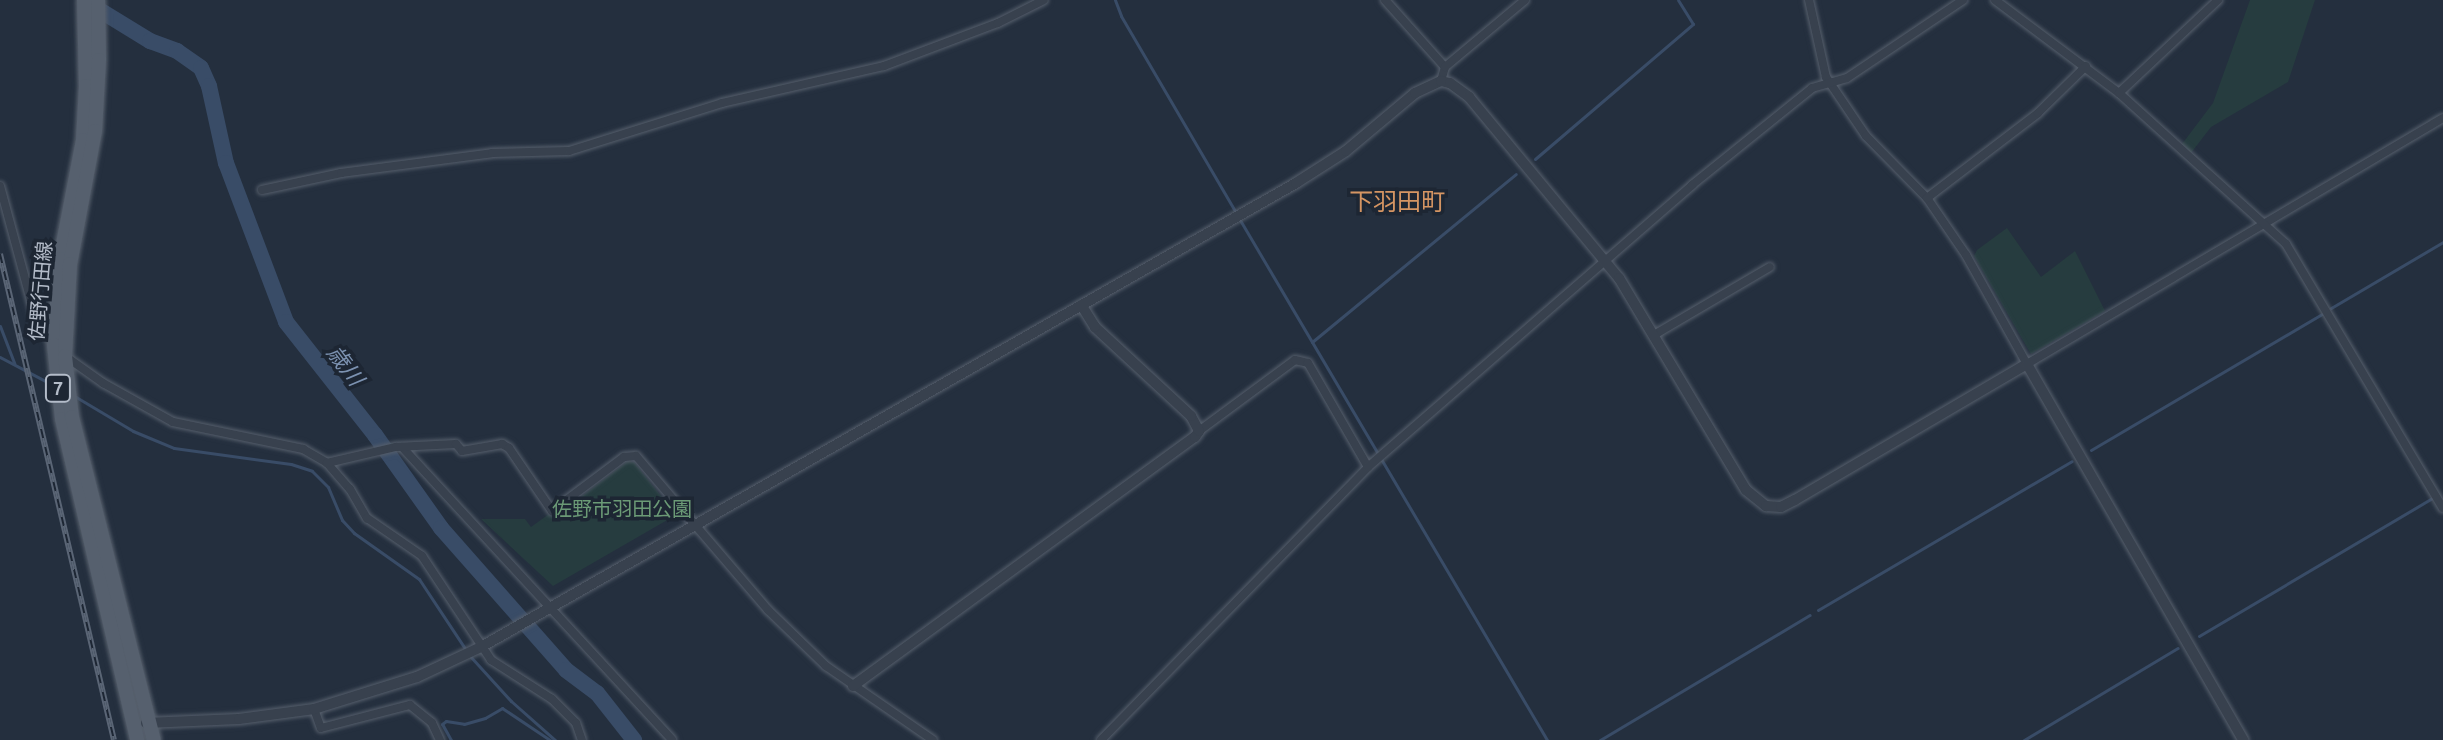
<!DOCTYPE html>
<html>
<head>
<meta charset="utf-8">
<style>
	body { margin:0 }
	#map { position:relative; width:2443px; height:740px; overflow:hidden; background:#242f3e; font-family:Ubuntu,"Noto Sans JP",sans-serif }
	div>[style] { position:absolute }
	.green>* { inset:0; background:#263c3f }
	.stream>* { height:3px; margin:-1.5px; padding:0 1.5px; transform-origin:1.5px; border-radius:1.5px; background:#394c67 }
	.river>* { height:16px; margin:-8px; padding:0 8px; transform-origin:8px; border-radius:8px; background:#394c67 }
	.roads { filter:drop-shadow(0 0 2px #565f6c) drop-shadow(0 0 2px #565f6c) }
	.minor>* { height:8px; margin:-4px; padding:0 4px; transform-origin:4px; border-radius:4px; background:#38414e }
	.tertiary>* { height:10px; margin:-5px; padding:0 5px; transform-origin:5px; border-radius:5px; background:#38414e }
	.primary>* { height:14px; margin:-7px; padding:0 7px; transform-origin:7px; border-radius:7px; background:#56606e }
	.rail>* { height:6px; margin-top:-3px; transform-origin:0; background:repeating-linear-gradient(90deg,#1d2633 0 9px,#5a6575 0 18px); box-sizing:border-box; border-block:2px solid #5a6575 }
	span { translate:-50% -50%; white-space:nowrap; text-align:center; line-height:1.15; -webkit-text-stroke:7px #1d2633; paint-order:stroke }
	.shield-label span { padding:2px 6px; background:#1d2633; border:2px solid; border-radius:6px; -webkit-text-stroke-width:0 }
	.shield-label { font-size:18px; color:#b4bcc9; font-weight:700 }
	.street-label { font-size:20px; color:#b4bcc9 }
	.park-label { font-size:20px; color:#6b9a76 }
	.water-label { font-size:22px; color:#7c92b1; font-style:italic }
	.quarter-label { font-size:24px; color:#d59563 }
</style>
</head>
<body>
<div id="map">
	<div class="green">
		<i style="clip-path:polygon(2250px 0,2315px 0,2288px 82px,2211px 127px,2191px 153px,2182px 144px,2213px 103px)"></i>
		<i style="clip-path:polygon(2007px 228px,2041px 277px,2075px 251px,2105px 311px,2031px 354px,1974px 256px,1977px 250px)"></i>
		<i style="clip-path:polygon(628px 461px,634px 462px,676px 515px,553px 586px,481px 519px,525px 519px,531px 527px,549px 514px,553px 518px)"></i>
	</div>
	<div class="stream">
		<i style="left:1115px;top:0;width:17px;rotate:69deg"></i>
		<i style="left:1121px;top:16px;width:228px;rotate:59.7deg"></i>
		<i style="left:1535px;top:159px;width:208px;rotate:-40.5deg"></i>
		<i style="left:1693px;top:24px;width:28px;rotate:-122deg"></i>
		<i style="left:1240px;top:220px;width:604px;rotate:59.44deg"></i>
		<i style="left:2331px;top:308px;width:130px;rotate:-30.5deg"></i>
		<i style="left:0;top:326px;width:40px;rotate:69deg"></i>
		<i style="left:1312px;top:342px;width:264px;rotate:-39.5deg"></i>
		<i style="left:0;top:357px;width:58px;rotate:27.9deg"></i>
		<i style="left:76px;top:397px;width:66px;rotate:30.8deg"></i>
		<i style="left:133px;top:431px;width:44px;rotate:22.5deg"></i>
		<i style="left:174px;top:448px;width:118px;rotate:7.8deg"></i>
		<i style="left:291px;top:464px;width:22px;rotate:18deg"></i>
		<i style="left:312px;top:471px;width:23px;rotate:45deg"></i>
		<i style="left:328px;top:487px;width:36px;rotate:67deg"></i>
		<i style="left:342px;top:520px;width:18px;rotate:47deg"></i>
		<i style="left:354px;top:533px;width:80px;rotate:35.3deg"></i>
		<i style="left:419px;top:579px;width:85px;rotate:56.5deg"></i>
		<i style="left:2091px;top:450px;width:270px;rotate:-30.5deg"></i>
		<i style="left:1818px;top:610px;width:294px;rotate:-30.4deg"></i>
		<i style="left:2199px;top:636px;width:271px;rotate:-30.6deg"></i>
		<i style="left:470px;top:656px;width:61px;rotate:47.7deg"></i>
		<i style="left:511px;top:701px;width:59px;rotate:41.6deg"></i>
		<i style="left:451px;top:740px;width:18px;rotate:-119deg"></i>
		<i style="left:442px;top:724px;width:5px;rotate:-37deg"></i>
		<i style="left:446px;top:721px;width:18px;rotate:9deg"></i>
		<i style="left:464px;top:724px;width:22px;rotate:-16deg"></i>
		<i style="left:485px;top:718px;width:20px;rotate:-30deg"></i>
		<i style="left:502px;top:708px;width:58px;rotate:33.7deg"></i>
		<i style="left:1600px;top:740px;width:244px;rotate:-30.8deg"></i>
		<i style="left:2024px;top:740px;width:179px;rotate:-30.9deg"></i>
	</div>
	<div class="river">
		<i style="left:88px;top:3px;width:73px;rotate:31.5deg"></i>
		<i style="left:150px;top:41px;width:29px;rotate:20deg"></i>
		<i style="left:177px;top:51px;width:29px;rotate:35deg"></i>
		<i style="left:201px;top:68px;width:20px;rotate:66deg"></i>
		<i style="left:209px;top:86px;width:79px;rotate:77.6deg"></i>
		<i style="left:226px;top:163px;width:170px;rotate:69.3deg"></i>
		<i style="left:286px;top:322px;width:144px;rotate:51.8deg"></i>
		<i style="left:375px;top:435px;width:114px;rotate:54.6deg"></i>
		<i style="left:441px;top:528px;width:189px;rotate:48.6deg"></i>
		<i style="left:566px;top:670px;width:39px;rotate:37deg"></i>
		<i style="left:597px;top:693px;width:60px;rotate:51.8deg"></i>
	</div>
	<div class="roads">
		<div class="minor">
			<i style="left:1385px;top:0;width:90px;rotate:48.2deg"></i>
			<i style="left:1809px;top:0;width:79px;rotate:77.6deg"></i>
			<i style="left:1826px;top:77px;width:71px;rotate:55.9deg"></i>
			<i style="left:1866px;top:136px;width:87px;rotate:45.5deg"></i>
			<i style="left:1927px;top:198px;width:69px;rotate:55.6deg"></i>
			<i style="left:1966px;top:255px;width:125px;rotate:60.8deg"></i>
			<i style="left:2027px;top:364px;width:483px;rotate:-30.6deg"></i>
			<i style="left:1995px;top:0;width:155px;rotate:36.9deg"></i>
			<i style="left:2119px;top:93px;width:225px;rotate:42.1deg"></i>
			<i style="left:2286px;top:244px;width:307px;rotate:59.3deg"></i>
			<i style="left:1441px;top:81px;width:15px;rotate:-74deg"></i>
			<i style="left:1445px;top:67px;width:104px;rotate:-39.9deg"></i>
			<i style="left:2119px;top:93px;width:136px;rotate:-43.2deg"></i>
			<i style="left:0;top:186px;width:138px;rotate:74.9deg"></i>
			<i style="left:36px;top:319px;width:30px;rotate:56deg"></i>
			<i style="left:262px;top:190px;width:81px;rotate:-12.1deg"></i>
			<i style="left:341px;top:173px;width:152px;rotate:-7.5deg"></i>
			<i style="left:492px;top:153px;width:77px;rotate:-1.5deg"></i>
			<i style="left:569px;top:151px;width:160px;rotate:-17.4deg"></i>
			<i style="left:722px;top:103px;width:166px;rotate:-12.9deg"></i>
			<i style="left:884px;top:66px;width:122px;rotate:-20.7deg"></i>
			<i style="left:998px;top:23px;width:51px;rotate:-26.6deg"></i>
			<i style="left:1927px;top:198px;width:140px;rotate:-37.4deg"></i>
			<i style="left:2038px;top:113px;width:67px;rotate:-44.4deg"></i>
			<i style="left:1654px;top:335px;width:134px;rotate:-30.4deg"></i>
			<i style="left:65px;top:356px;width:47px;rotate:35.4deg"></i>
			<i style="left:103px;top:383px;width:80px;rotate:29.1deg"></i>
			<i style="left:173px;top:422px;width:133px;rotate:11.7deg"></i>
			<i style="left:303px;top:449px;width:28px;rotate:30deg"></i>
			<i style="left:327px;top:463px;width:35px;rotate:49deg"></i>
			<i style="left:350px;top:489px;width:34px;rotate:60deg"></i>
			<i style="left:367px;top:518px;width:67px;rotate:34.6deg"></i>
			<i style="left:422px;top:556px;width:125px;rotate:56.4deg"></i>
			<i style="left:491px;top:660px;width:72px;rotate:32.6deg"></i>
			<i style="left:552px;top:699px;width:34px;rotate:45deg"></i>
			<i style="left:576px;top:723px;width:18px;rotate:71deg"></i>
			<i style="left:1199px;top:431px;width:119px;rotate:-36.5deg"></i>
			<i style="left:1295px;top:360px;width:13px;rotate:13deg"></i>
			<i style="left:1308px;top:363px;width:120px;rotate:60deg"></i>
			<i style="left:402px;top:447px;width:398px;rotate:47.3deg"></i>
			<i style="left:327px;top:463px;width:71px;rotate:-13.1deg"></i>
			<i style="left:396px;top:447px;width:60px;rotate:-2.9deg"></i>
			<i style="left:456px;top:444px;width:9px;rotate:49deg"></i>
			<i style="left:462px;top:451px;width:41px;rotate:-9.9deg"></i>
			<i style="left:502px;top:444px;width:8px;rotate:30deg"></i>
			<i style="left:509px;top:448px;width:76px;rotate:55.7deg"></i>
			<i style="left:552px;top:511px;width:90px;rotate:-36.9deg"></i>
			<i style="left:624px;top:457px;width:12px;rotate:-5deg"></i>
			<i style="left:636px;top:456px;width:203px;rotate:49.4deg"></i>
			<i style="left:768px;top:610px;width:81px;rotate:44deg"></i>
			<i style="left:826px;top:666px;width:130px;rotate:34.7deg"></i>
			<i style="left:314px;top:709px;width:20px;rotate:70deg"></i>
			<i style="left:321px;top:728px;width:92px;rotate:-14.5deg"></i>
			<i style="left:410px;top:705px;width:28px;rotate:39deg"></i>
			<i style="left:432px;top:723px;width:19px;rotate:65deg"></i>
			<i style="left:1101px;top:740px;width:382px;rotate:-45.6deg"></i>
			<i style="left:1368px;top:467px;width:430px;rotate:-41deg"></i>
			<i style="left:1692px;top:185px;width:154px;rotate:-38.9deg"></i>
			<i style="left:1812px;top:88px;width:36px;rotate:-16deg"></i>
			<i style="left:1847px;top:78px;width:140px;rotate:-33.9deg"></i>
		</div>
		<div class="tertiary">
			<i style="left:853px;top:686px;width:423px;rotate:-36.1deg"></i>
			<i style="left:1195px;top:437px;width:7px;rotate:-56deg"></i>
			<i style="left:1199px;top:431px;width:17px;rotate:-118deg"></i>
			<i style="left:1191px;top:416px;width:131px;rotate:-137.2deg"></i>
			<i style="left:1095px;top:327px;width:26px;rotate:-122deg"></i>
			<i style="left:146px;top:723px;width:93px;rotate:-2.5deg"></i>
			<i style="left:239px;top:719px;width:76px;rotate:-7.6deg"></i>
			<i style="left:314px;top:709px;width:108px;rotate:-17.3deg"></i>
			<i style="left:417px;top:677px;width:71px;rotate:-25.1deg"></i>
			<i style="left:481px;top:647px;width:938px;rotate:-29.65deg"></i>
			<i style="left:1296px;top:183px;width:59px;rotate:-32.6deg"></i>
			<i style="left:1346px;top:151px;width:90px;rotate:-40deg"></i>
			<i style="left:1415px;top:93px;width:29px;rotate:-25deg"></i>
			<i style="left:1441px;top:81px;width:9px;rotate:13deg"></i>
			<i style="left:1450px;top:83px;width:24px;rotate:36deg"></i>
			<i style="left:1469px;top:97px;width:235px;rotate:50.4deg"></i>
			<i style="left:1619px;top:278px;width:247px;rotate:59.1deg"></i>
			<i style="left:1746px;top:490px;width:26px;rotate:39deg"></i>
			<i style="left:1766px;top:506px;width:15px;rotate:4deg"></i>
			<i style="left:1781px;top:507px;width:16px;rotate:-27deg"></i>
			<i style="left:1795px;top:500px;width:269px;rotate:-30.4deg"></i>
			<i style="left:2027px;top:364px;width:434px;rotate:60.1deg"></i>
		</div>
		<div class="primary">
			<i style="left:84px;top:0;width:86px;rotate:88.7deg"></i>
			<i style="left:86px;top:86px;width:54px;rotate:93.2deg"></i>
			<i style="left:83px;top:140px;width:121px;rotate:100.9deg"></i>
			<i style="left:60px;top:259px;width:86px;rotate:94deg"></i>
			<i style="left:54px;top:345px;width:74px;rotate:83.8deg"></i>
			<i style="left:62px;top:419px;width:330px;rotate:76.8deg"></i>
			<i style="left:98px;top:0;width:60px;rotate:89deg"></i>
			<i style="left:99px;top:60px;width:71px;rotate:93.2deg"></i>
			<i style="left:95px;top:131px;width:135px;rotate:100.6deg"></i>
			<i style="left:70px;top:264px;width:92px;rotate:93.1deg"></i>
			<i style="left:65px;top:356px;width:61px;rotate:83.5deg"></i>
			<i style="left:72px;top:417px;width:333px;rotate:75.8deg"></i>
		</div>
	</div>
	<div class="rail">
		<i style="left:0;top:254px;width:499px;rotate:76.8deg"></i>
	</div>
	<div class="shield-label">
		<span style="left:58px;top:388px">7</span>
	</div>
	<div class="street-label">
		<span style="left:40px;top:291px;rotate:-85deg">佐野行田線</span>
	</div>
	<div class="park-label">
		<span style="left:622px;top:508px">佐野市羽田公園</span>
	</div>
	<div class="water-label">
		<span style="left:346px;top:365px;rotate:53deg">歳川</span>
	</div>
	<div class="quarter-label">
		<span style="left:1397px;top:202px">下羽田町</span>
	</div>
</div>
</body>
</html>
